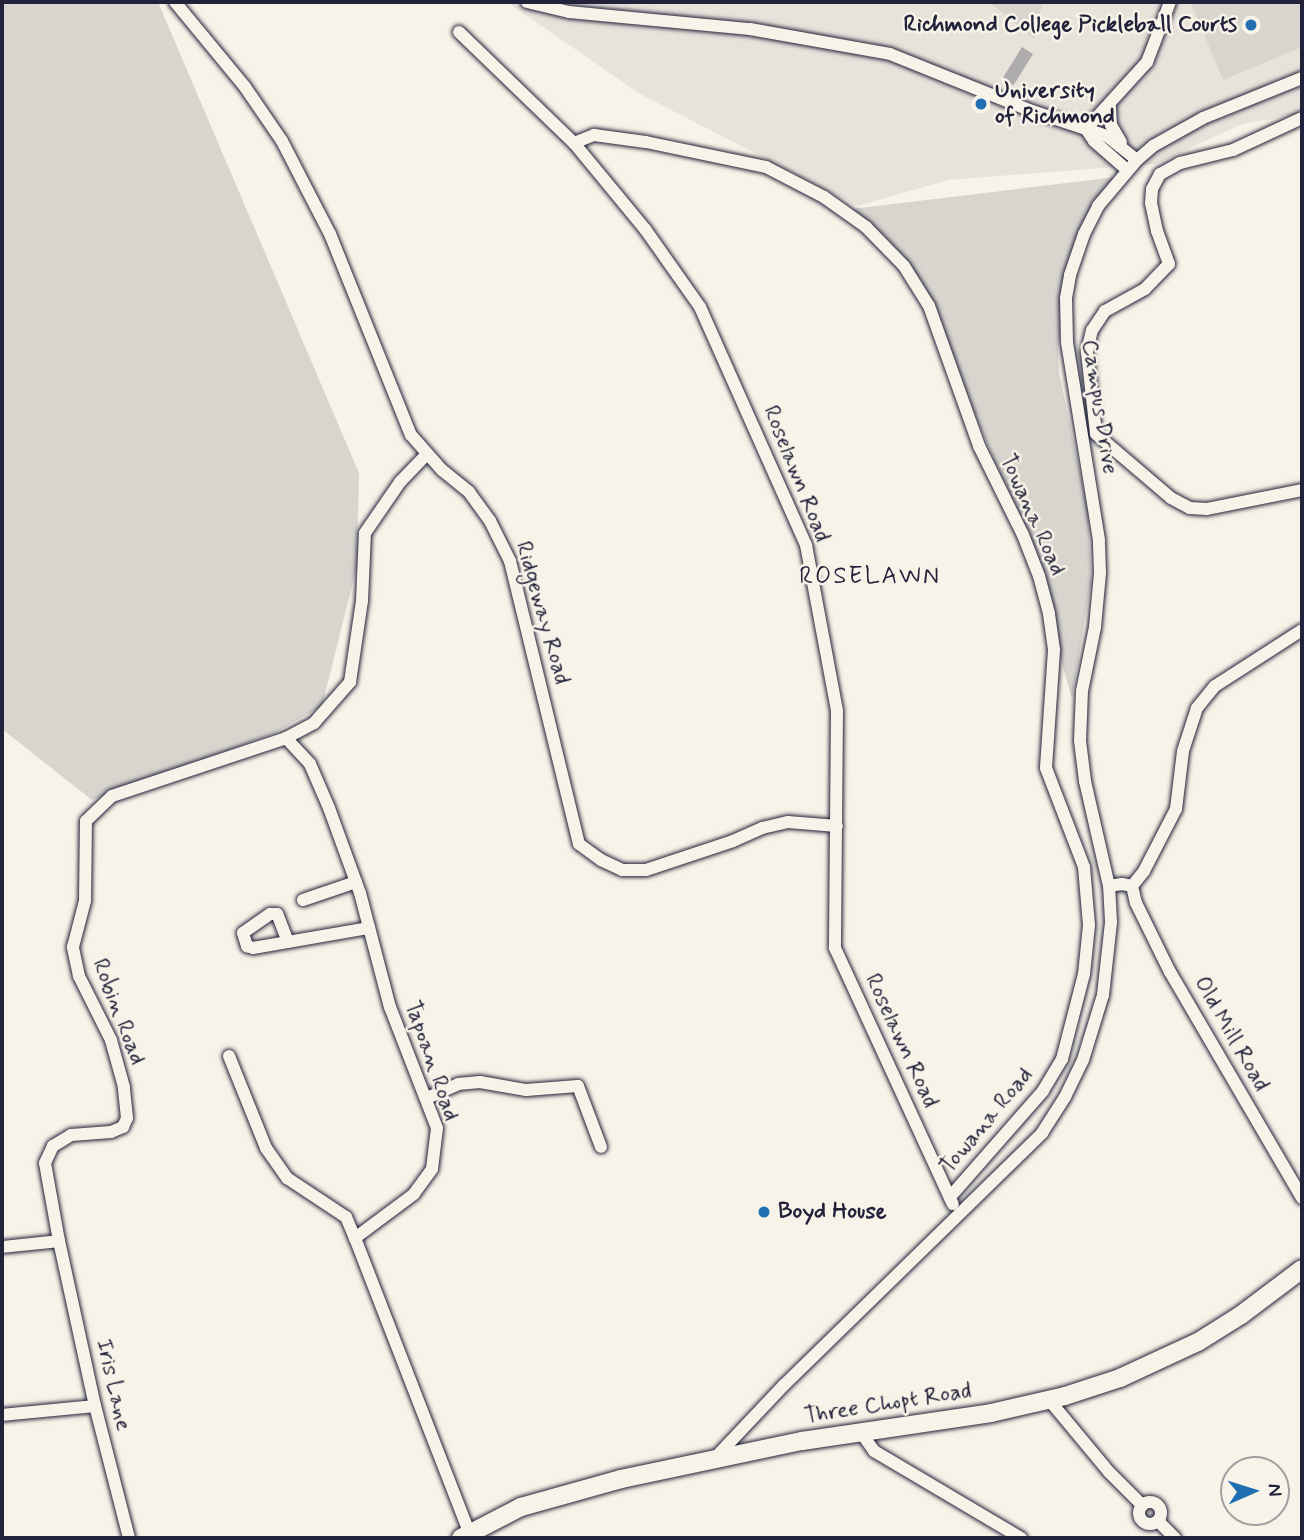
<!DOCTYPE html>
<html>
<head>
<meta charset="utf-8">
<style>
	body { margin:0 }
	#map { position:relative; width:1304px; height:1540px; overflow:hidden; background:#f7f3e8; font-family:Mynerve,sans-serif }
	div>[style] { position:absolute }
	.built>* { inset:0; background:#e7e3db }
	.green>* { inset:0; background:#d8d5cf }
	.water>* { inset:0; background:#aeabad; transform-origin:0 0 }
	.roads { filter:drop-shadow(0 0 2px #22223b) drop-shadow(0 0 2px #22223b) }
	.minor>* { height:12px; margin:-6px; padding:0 6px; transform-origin:6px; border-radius:6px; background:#f7f3e8 }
	.minor>.ring { margin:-6px; padding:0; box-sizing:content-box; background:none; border:12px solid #f7f3e8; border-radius:50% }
	.secondary>* { height:18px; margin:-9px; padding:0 9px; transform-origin:9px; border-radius:9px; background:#f7f3e8 }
	.dots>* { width:19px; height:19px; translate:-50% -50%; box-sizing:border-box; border:4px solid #f7f3e8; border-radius:50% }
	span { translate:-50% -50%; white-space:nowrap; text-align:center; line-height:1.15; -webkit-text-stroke:5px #f7f3e8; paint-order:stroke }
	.poi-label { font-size:23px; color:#22223b; font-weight:700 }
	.right { translate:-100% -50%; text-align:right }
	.left { translate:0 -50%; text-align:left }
	.street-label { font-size:23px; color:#22223b }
	.neighbourhood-label { font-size:24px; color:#22223b; letter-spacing:2px }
	.frame { position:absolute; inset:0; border:4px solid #22223b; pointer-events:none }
	.north { position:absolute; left:1220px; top:1456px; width:70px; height:70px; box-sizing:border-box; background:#f7f3e8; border:2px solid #a29fa3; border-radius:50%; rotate:87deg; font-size:19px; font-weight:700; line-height:28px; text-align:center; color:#22223b }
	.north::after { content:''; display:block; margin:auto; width:24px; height:32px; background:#1f6fb2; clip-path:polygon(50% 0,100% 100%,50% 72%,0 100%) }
</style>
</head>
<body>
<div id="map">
	<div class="built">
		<i style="clip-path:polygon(507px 2px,1302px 2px,1302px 114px,1242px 124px,1156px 164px,948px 180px,858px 206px,640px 94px)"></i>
	</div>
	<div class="green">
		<i style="clip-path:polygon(2px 2px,158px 2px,359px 473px,357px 566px,322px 706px,274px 733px,92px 800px,2px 729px)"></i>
		<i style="clip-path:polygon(989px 2px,1043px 2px,1034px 39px)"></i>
		<i style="clip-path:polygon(1195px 2px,1302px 2px,1302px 47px,1223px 80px,1191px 3px)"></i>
		<i style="clip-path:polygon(1116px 177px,1069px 265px,1058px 347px,1059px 373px,1088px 510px,1091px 582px,1072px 699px,1027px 538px,919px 280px,852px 209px)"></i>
	</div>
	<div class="water">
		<i style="left:1022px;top:47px;width:13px;height:37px;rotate:32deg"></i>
	</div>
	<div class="roads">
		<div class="minor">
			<i style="left:175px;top:2px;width:110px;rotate:50.5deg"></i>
			<i style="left:245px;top:87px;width:65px;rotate:55.6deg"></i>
			<i style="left:282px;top:141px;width:105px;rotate:62.7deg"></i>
			<i style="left:330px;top:234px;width:217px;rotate:68.1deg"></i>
			<i style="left:411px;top:435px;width:47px;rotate:48.5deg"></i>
			<i style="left:442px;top:470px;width:35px;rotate:39deg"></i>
			<i style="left:469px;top:492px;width:36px;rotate:54deg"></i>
			<i style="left:490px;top:521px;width:45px;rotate:63.4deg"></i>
			<i style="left:510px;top:561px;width:291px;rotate:76.3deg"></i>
			<i style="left:579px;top:844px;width:27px;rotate:36deg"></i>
			<i style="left:601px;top:860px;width:23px;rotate:25deg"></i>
			<i style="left:622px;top:870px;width:24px"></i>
			<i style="left:646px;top:870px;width:92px;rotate:-18.4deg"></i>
			<i style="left:733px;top:841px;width:32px;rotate:-24deg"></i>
			<i style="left:762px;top:828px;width:27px;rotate:-13deg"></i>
			<i style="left:788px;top:822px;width:49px;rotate:4.7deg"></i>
			<i style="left:527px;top:2px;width:43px;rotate:13.4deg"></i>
			<i style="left:569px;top:12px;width:182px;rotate:5.4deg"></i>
			<i style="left:750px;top:29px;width:142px;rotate:10.1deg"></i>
			<i style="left:890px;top:54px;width:153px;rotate:21.9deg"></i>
			<i style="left:1032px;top:111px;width:79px;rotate:18.4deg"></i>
			<i style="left:1107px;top:136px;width:38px;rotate:39deg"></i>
			<i style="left:459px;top:32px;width:160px;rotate:44deg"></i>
			<i style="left:574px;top:143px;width:112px;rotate:50.5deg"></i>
			<i style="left:645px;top:229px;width:95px;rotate:54.8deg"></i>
			<i style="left:700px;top:307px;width:261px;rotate:66deg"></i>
			<i style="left:806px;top:545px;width:169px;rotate:79.4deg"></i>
			<i style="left:837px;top:711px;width:237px;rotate:90.5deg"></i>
			<i style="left:835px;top:948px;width:282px;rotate:65.3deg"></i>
			<i style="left:1110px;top:107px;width:18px;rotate:87deg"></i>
			<i style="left:1111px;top:125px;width:20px;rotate:60deg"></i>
			<i style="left:1302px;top:118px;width:76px;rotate:155.1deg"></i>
			<i style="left:1233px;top:150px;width:55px;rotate:166.2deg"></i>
			<i style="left:1180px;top:163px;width:23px;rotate:151deg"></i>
			<i style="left:1160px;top:174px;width:17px;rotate:118deg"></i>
			<i style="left:1152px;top:189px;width:14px;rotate:94deg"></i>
			<i style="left:1151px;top:203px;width:29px;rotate:78deg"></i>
			<i style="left:1157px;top:231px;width:35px;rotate:70deg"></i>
			<i style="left:1169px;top:264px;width:35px;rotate:134deg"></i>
			<i style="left:1145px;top:289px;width:46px;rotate:151.2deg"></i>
			<i style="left:1105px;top:311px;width:23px;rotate:124deg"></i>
			<i style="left:1092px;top:330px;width:23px;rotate:103deg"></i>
			<i style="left:1087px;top:352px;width:82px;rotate:83.7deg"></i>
			<i style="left:1096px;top:434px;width:99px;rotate:40.5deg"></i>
			<i style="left:1171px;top:498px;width:21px;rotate:28deg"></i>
			<i style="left:1190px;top:508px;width:17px;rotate:3deg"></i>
			<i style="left:1207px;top:509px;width:97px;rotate:-11.3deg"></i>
			<i style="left:1086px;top:129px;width:91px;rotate:-47.7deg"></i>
			<i style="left:1147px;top:62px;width:64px;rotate:-69deg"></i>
			<i style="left:1086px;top:129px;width:14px;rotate:56deg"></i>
			<i style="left:1094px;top:141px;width:43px;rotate:41.2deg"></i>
			<i style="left:574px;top:143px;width:22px;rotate:-22deg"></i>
			<i style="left:594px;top:135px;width:52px;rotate:7.7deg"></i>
			<i style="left:646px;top:142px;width:123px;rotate:11.8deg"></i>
			<i style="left:766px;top:167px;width:65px;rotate:27.3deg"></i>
			<i style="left:824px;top:197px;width:52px;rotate:35.5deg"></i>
			<i style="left:866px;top:227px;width:54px;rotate:45.7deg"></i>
			<i style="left:904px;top:266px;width:47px;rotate:58deg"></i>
			<i style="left:929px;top:306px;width:149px;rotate:70.3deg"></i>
			<i style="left:979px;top:446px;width:99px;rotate:63.7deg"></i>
			<i style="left:1023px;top:535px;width:44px;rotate:68.7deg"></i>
			<i style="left:1039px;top:576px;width:39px;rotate:75deg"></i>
			<i style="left:1049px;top:614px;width:36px;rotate:82deg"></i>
			<i style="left:1054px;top:650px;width:118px;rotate:93.9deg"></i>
			<i style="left:1046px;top:768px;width:106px;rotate:69deg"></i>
			<i style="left:1084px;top:867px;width:58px;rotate:85.1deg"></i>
			<i style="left:1089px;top:925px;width:49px;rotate:95.8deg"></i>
			<i style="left:1084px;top:974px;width:88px;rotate:104.5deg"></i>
			<i style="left:1062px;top:1059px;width:37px;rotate:121deg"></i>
			<i style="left:1043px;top:1091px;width:141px;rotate:131.3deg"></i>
			<i style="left:286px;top:738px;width:35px;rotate:47deg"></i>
			<i style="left:310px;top:764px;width:48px;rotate:66.6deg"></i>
			<i style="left:329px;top:808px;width:90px;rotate:70deg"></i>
			<i style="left:360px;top:893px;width:118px;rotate:75.3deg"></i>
			<i style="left:390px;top:1007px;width:130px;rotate:68.8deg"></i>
			<i style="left:437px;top:1128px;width:41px;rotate:97deg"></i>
			<i style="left:432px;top:1169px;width:31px;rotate:126deg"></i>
			<i style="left:414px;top:1194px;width:74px;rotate:143.3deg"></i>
			<i style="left:355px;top:1238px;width:315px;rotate:68.8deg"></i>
			<i style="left:1109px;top:886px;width:13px;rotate:-9deg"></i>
			<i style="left:1122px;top:884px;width:10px;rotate:11deg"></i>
			<i style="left:1132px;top:886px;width:17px;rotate:77deg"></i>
			<i style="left:1136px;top:903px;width:77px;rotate:63.8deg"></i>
			<i style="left:1170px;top:972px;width:262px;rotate:59.7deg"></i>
			<i style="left:1132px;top:886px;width:19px;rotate:-51deg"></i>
			<i style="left:1144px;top:871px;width:70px;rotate:-62.7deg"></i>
			<i style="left:1176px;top:809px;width:58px;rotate:-83.1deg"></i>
			<i style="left:1183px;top:751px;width:45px;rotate:-72deg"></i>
			<i style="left:1197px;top:708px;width:28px;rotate:-51deg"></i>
			<i style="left:1215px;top:686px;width:103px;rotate:-32.8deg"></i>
			<i style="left:303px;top:900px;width:56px;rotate:-18.8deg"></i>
			<i style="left:288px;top:942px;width:30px;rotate:-111deg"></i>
			<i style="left:277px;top:914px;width:7px;rotate:180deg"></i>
			<i style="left:270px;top:914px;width:33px;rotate:145deg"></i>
			<i style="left:243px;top:933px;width:14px;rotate:73deg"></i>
			<i style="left:247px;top:946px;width:6px;rotate:18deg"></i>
			<i style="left:253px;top:948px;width:118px;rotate:-9.8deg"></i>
			<i style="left:229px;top:1056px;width:99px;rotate:68.1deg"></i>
			<i style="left:266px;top:1148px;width:37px;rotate:55deg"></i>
			<i style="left:287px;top:1178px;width:71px;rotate:33.5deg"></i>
			<i style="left:346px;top:1217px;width:23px;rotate:67deg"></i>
			<i style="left:427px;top:1098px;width:34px;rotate:-24deg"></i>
			<i style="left:458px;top:1084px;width:22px;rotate:-5deg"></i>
			<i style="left:480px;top:1082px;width:47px;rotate:9.9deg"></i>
			<i style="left:526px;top:1090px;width:52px;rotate:-4.4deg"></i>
			<i style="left:578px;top:1086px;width:65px;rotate:69.3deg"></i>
			<i style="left:2px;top:1247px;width:57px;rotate:-6deg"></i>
			<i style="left:1050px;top:1401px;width:92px;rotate:50.3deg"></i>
			<i style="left:1109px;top:1472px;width:47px;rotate:45deg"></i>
			<i style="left:2px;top:1415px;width:93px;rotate:-5.5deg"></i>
			<i style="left:860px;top:1431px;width:24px;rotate:55deg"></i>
			<i style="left:874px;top:1451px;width:171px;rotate:30.6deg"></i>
			<i style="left:715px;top:1458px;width:100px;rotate:-46.6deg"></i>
			<i style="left:784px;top:1385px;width:361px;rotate:-44.3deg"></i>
			<i style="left:1042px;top:1133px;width:43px;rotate:-57.4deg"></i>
			<i style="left:1065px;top:1097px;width:41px;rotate:-64.1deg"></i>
			<i style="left:1083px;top:1060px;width:68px;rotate:-72.9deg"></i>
			<i style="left:1103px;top:995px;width:73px;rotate:-83.7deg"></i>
			<i style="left:1111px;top:922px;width:36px;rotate:-93deg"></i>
			<i style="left:1109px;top:886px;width:108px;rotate:-102.9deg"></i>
			<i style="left:1085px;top:781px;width:40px;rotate:-97.1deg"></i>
			<i style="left:1080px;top:741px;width:50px;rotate:-87.7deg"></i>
			<i style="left:1082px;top:691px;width:65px;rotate:-78.5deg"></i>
			<i style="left:1095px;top:627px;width:54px;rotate:-84.7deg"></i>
			<i style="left:1100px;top:573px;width:33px;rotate:-92deg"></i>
			<i style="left:1099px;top:540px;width:201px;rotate:-99.2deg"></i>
			<i style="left:1067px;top:342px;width:44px;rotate:-91.3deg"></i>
			<i style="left:1066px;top:298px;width:23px;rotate:-80deg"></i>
			<i style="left:1070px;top:275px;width:43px;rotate:-71.1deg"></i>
			<i style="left:1084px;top:234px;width:31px;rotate:-63deg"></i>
			<i style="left:1098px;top:206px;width:60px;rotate:-49.7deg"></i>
			<i style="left:1137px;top:160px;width:21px;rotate:-41deg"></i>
			<i style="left:1153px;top:146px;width:57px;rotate:-29.2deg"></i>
			<i style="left:1203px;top:118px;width:107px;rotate:-22deg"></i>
			<i class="ring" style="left:1139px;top:1502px;width:10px;height:10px"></i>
			<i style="left:1158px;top:1521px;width:24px;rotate:45deg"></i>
			<i style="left:129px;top:1538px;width:136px;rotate:-104.4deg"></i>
			<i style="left:95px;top:1406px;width:169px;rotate:-102.3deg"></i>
			<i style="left:59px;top:1241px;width:79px;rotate:-100.2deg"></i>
			<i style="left:45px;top:1163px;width:19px;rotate:-65deg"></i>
			<i style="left:53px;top:1146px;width:21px;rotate:-31deg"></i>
			<i style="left:71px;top:1135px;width:40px;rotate:-4.3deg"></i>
			<i style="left:111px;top:1132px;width:13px;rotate:-23deg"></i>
			<i style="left:123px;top:1127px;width:10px;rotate:-66deg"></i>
			<i style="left:127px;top:1118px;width:31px;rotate:-96deg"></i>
			<i style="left:124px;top:1087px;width:49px;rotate:-105.5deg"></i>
			<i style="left:111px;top:1040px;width:72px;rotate:-116.6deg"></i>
			<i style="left:79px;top:976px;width:30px;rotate:-102deg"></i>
			<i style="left:73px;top:947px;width:48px;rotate:-75.4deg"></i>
			<i style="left:85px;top:901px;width:80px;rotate:-89.3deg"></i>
			<i style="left:86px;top:821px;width:36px;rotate:-44deg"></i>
			<i style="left:112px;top:796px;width:183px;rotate:-18.4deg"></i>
			<i style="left:286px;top:738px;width:32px;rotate:-28deg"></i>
			<i style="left:314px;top:723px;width:55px;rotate:-48.7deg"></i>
			<i style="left:350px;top:682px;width:82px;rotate:-81.6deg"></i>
			<i style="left:362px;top:601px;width:68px;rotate:-87.5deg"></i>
			<i style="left:365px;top:533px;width:62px;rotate:-55.5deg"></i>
			<i style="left:400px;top:482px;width:39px;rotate:-46deg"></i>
		</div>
		<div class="secondary">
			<i style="left:461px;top:1538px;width:68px;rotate:-27.3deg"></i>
			<i style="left:521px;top:1507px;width:104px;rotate:-15.6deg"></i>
			<i style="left:621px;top:1479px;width:185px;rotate:-11.9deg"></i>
			<i style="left:802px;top:1441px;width:191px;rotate:-8.4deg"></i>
			<i style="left:991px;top:1413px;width:76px;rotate:-12.9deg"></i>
			<i style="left:1065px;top:1396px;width:58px;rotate:-18.1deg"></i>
			<i style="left:1120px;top:1378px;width:86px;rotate:-24.8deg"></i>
			<i style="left:1198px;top:1342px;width:51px;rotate:-32.1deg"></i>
			<i style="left:1241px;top:1315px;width:76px;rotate:-37deg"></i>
		</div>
	</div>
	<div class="dots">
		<i style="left:1251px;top:25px;background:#1f6fb2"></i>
		<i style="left:981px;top:104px;background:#1f6fb2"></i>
		<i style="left:764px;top:1212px;background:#1f6fb2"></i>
	</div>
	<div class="poi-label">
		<span class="right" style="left:1237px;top:25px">Richmond College Pickleball Courts</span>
		<span class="left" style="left:995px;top:104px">University<br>of Richmond</span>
		<span class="left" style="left:778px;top:1212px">Boyd House</span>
	</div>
	<div class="street-label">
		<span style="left:1099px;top:407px;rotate:81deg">Campus Drive</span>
		<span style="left:796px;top:474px;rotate:68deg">Roselawn Road</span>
		<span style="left:1032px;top:515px;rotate:66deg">Towana Road</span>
		<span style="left:542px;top:613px;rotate:74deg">Ridgeway Road</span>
		<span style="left:118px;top:1012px;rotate:69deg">Robin Road</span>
		<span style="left:1231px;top:1034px;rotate:60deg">Old Mill Road</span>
		<span style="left:901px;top:1041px;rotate:65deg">Roselawn Road</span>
		<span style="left:431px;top:1061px;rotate:71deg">Tapoan Road</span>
		<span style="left:987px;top:1121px;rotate:-50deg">Towana Road</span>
		<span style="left:113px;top:1385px;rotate:77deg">Iris Lane</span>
		<span style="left:888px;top:1404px;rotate:-9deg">Three Chopt Road</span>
	</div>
	<div class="neighbourhood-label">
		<span style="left:870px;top:577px">ROSELAWN</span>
	</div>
	<div class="frame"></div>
	<div class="north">N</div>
</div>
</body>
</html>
